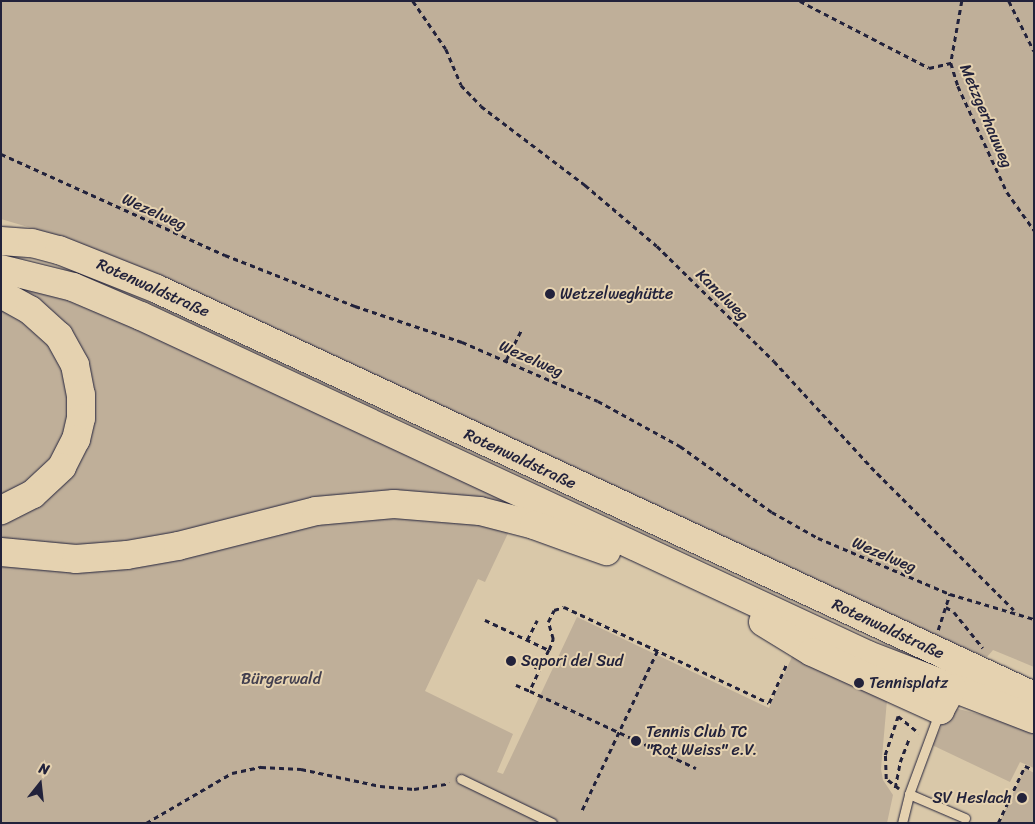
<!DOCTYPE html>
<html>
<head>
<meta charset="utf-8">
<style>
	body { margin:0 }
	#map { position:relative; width:1035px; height:824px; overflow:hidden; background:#d9c8a9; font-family:Sriracha,sans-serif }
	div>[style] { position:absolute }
	.green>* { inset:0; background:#bfaf99 }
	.path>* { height:2.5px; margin-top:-1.25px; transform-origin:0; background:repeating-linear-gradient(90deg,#22223b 0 5px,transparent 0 9px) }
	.roads { filter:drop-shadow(0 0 1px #22223b) drop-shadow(0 0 1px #22223b) }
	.lane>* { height:9px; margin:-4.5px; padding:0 4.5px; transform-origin:4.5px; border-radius:4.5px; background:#e5d2b0 }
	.highway>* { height:28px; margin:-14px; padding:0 14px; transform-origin:14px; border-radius:14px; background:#e5d2b0 }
	.dots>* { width:14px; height:14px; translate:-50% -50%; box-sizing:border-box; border:2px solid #e5d2b0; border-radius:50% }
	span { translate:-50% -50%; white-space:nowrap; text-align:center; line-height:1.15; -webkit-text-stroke:4px #e5d2b0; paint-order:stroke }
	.street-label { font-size:16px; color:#22223b }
	.poi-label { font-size:16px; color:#22223b }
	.left { translate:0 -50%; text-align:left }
	.right { translate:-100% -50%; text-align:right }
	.park-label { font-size:16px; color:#413e4e }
	.frame { position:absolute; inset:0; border:2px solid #22223b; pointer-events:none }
	.north { position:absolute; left:15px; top:759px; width:50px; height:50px; -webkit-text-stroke:4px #e5d2b0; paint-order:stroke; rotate:16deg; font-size:14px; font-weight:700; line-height:20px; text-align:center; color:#22223b }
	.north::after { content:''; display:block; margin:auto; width:18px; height:22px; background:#22223b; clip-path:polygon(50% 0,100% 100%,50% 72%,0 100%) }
</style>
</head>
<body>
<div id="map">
	<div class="green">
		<i style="clip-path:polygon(1px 1px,1034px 1px,1034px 667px,993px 650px,987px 657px,952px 643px,145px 270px,68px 239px,1px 219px)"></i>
		<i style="clip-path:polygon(10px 285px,74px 297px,538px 511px,499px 504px,205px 530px,99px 544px,36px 544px,1px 540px,1px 522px,35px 507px,62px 485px,94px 405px)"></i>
		<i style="clip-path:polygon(1px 305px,37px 326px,66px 367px,71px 423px,53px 463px,1px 500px)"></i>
		<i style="clip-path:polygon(406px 514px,510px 529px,485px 582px,478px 579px,425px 691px,513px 734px,497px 772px,503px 774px,577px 617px,769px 708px,795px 650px,887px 700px,881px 769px,883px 780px,893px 795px,887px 823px,1px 823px,1px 564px,324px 521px)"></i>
		<i style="clip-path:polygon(955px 708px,1034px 729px,1034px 768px,1020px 762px,1010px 782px,932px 745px,947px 715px)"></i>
		<i style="clip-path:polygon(1025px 768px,1034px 773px,1034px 823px,999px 823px)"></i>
	</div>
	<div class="path">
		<i style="left:413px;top:1px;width:58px;rotate:55.5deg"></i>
		<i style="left:446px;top:49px;width:39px;rotate:67deg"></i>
		<i style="left:461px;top:85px;width:29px;rotate:46deg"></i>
		<i style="left:481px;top:106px;width:131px;rotate:37.2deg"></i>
		<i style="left:585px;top:185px;width:94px;rotate:40.3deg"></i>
		<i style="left:657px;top:246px;width:164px;rotate:44.5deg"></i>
		<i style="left:774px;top:361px;width:144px;rotate:47.5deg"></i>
		<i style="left:871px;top:467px;width:202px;rotate:45deg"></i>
		<i style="left:800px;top:1px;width:145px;rotate:27.4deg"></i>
		<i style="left:929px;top:68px;width:23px;rotate:-13deg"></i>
		<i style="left:962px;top:1px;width:63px;rotate:100.1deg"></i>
		<i style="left:951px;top:63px;width:24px;rotate:73deg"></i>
		<i style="left:958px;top:86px;width:117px;rotate:65.2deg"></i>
		<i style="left:1007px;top:192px;width:47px;rotate:54.6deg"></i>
		<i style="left:1009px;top:1px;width:56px;rotate:63.4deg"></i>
		<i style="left:1px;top:154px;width:246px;rotate:24.3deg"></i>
		<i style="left:225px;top:255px;width:140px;rotate:21.4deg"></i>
		<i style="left:355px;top:306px;width:113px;rotate:18.6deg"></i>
		<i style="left:462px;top:342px;width:148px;rotate:23.5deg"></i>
		<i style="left:598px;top:401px;width:94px;rotate:28.8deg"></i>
		<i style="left:680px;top:446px;width:113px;rotate:35.7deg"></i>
		<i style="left:772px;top:512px;width:53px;rotate:29.5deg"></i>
		<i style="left:818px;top:538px;width:143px;rotate:23deg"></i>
		<i style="left:950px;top:594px;width:88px;rotate:16.6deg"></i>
		<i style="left:506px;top:360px;width:34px;rotate:-63deg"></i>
		<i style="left:946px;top:607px;width:9px;rotate:32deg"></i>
		<i style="left:954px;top:612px;width:46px;rotate:51.1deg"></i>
		<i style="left:485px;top:620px;width:71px;rotate:25.1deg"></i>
		<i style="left:549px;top:650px;width:45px;rotate:114.9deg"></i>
		<i style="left:530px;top:691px;width:183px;rotate:24.9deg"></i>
		<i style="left:938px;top:630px;width:38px;rotate:-72deg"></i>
		<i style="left:527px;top:640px;width:22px;rotate:-63deg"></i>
		<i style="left:549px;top:650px;width:12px;rotate:-70deg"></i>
		<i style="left:553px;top:639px;width:18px;rotate:-106deg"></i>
		<i style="left:548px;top:622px;width:13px;rotate:-63deg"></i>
		<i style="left:554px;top:610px;width:10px;rotate:-17deg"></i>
		<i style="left:564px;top:607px;width:226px;rotate:25.1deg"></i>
		<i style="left:769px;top:703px;width:42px;rotate:-65.9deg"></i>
		<i style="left:526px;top:663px;width:15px;rotate:23deg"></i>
		<i style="left:516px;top:685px;width:15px;rotate:23deg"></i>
		<i style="left:895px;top:788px;width:26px;rotate:-79deg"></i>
		<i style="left:900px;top:762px;width:25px;rotate:-69deg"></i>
		<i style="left:899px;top:789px;width:16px;rotate:-142deg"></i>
		<i style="left:886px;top:779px;width:24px;rotate:-92deg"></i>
		<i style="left:885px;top:755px;width:41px;rotate:-71.6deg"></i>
		<i style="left:898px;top:716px;width:27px;rotate:39deg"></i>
		<i style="left:582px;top:810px;width:176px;rotate:-64.7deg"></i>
		<i style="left:146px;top:823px;width:99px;rotate:-30.2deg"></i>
		<i style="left:232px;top:773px;width:30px;rotate:-12deg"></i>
		<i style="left:261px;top:767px;width:40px;rotate:2.9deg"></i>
		<i style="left:301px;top:769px;width:81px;rotate:12.1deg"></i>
		<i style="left:380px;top:786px;width:34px;rotate:5deg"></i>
		<i style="left:414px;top:789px;width:36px;rotate:-9deg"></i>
		<i style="left:998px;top:823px;width:63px;rotate:-64.7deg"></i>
		<i style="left:1025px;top:766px;width:10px;rotate:24deg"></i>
	</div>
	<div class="roads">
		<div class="lane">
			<i style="left:461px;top:779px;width:101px;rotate:25.8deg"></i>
			<i style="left:909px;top:794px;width:61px;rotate:23.2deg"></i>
			<i style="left:902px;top:823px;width:30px;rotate:-76deg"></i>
			<i style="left:909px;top:794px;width:86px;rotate:-69.7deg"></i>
		</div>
		<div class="highway">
			<i style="left:1px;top:241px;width:31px;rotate:4deg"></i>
			<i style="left:32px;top:243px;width:28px;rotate:15deg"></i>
			<i style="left:59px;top:250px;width:105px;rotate:21.7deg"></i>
			<i style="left:157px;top:289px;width:967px;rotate:24.9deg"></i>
			<i style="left:1px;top:269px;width:74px;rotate:14deg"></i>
			<i style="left:73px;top:287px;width:74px;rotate:23.1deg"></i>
			<i style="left:141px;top:316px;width:802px;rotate:25deg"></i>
			<i style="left:868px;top:655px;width:178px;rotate:21.1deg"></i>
			<i style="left:1px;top:294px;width:33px;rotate:29deg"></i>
			<i style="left:30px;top:310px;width:39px;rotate:42deg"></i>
			<i style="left:59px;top:336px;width:33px;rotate:61deg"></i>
			<i style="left:75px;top:365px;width:31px;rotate:79deg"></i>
			<i style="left:81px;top:395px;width:23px;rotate:90deg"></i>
			<i style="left:81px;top:418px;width:22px;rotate:103deg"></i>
			<i style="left:76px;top:439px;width:31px;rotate:117deg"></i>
			<i style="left:62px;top:467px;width:40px;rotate:137deg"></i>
			<i style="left:33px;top:494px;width:36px;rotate:153deg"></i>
			<i style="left:1px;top:552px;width:75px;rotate:5.3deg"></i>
			<i style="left:76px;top:559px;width:51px;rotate:-4.5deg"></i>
			<i style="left:127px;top:555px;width:52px;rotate:-10deg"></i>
			<i style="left:178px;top:546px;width:142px;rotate:-14.2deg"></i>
			<i style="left:316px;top:511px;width:78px;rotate:-5.1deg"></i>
			<i style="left:394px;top:504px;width:86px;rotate:4.7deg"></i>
			<i style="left:480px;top:511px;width:56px;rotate:14.5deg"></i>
			<i style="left:534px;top:525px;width:77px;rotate:19.9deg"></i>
			<i style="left:763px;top:622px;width:57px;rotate:31.5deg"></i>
			<i style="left:812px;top:652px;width:141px;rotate:24.4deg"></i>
			<i style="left:940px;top:710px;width:25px;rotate:-61deg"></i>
		</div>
	</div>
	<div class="dots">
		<i style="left:550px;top:294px;background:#22223b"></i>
		<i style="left:511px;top:661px;background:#22223b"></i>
		<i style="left:859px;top:683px;background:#22223b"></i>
		<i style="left:636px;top:741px;background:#22223b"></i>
		<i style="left:1022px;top:798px;background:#22223b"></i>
	</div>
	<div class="street-label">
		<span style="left:986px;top:116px;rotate:67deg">Metzgerhauweg</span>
		<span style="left:154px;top:212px;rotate:24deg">Wezelweg</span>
		<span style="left:153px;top:288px;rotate:24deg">Rotenwaldstraße</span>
		<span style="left:722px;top:295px;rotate:44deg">Kanalweg</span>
		<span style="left:531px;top:359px;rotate:24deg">Wezelweg</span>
		<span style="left:520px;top:459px;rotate:25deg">Rotenwaldstraße</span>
		<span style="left:884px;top:555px;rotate:23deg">Wezelweg</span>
		<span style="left:888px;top:629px;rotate:25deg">Rotenwaldstraße</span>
	</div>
	<div class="poi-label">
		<span class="left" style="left:560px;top:294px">Wetzelweghütte</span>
		<span class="left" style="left:521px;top:661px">Sapori del Sud</span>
		<span class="left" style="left:869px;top:683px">Tennisplatz</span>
		<span class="left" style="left:646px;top:741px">Tennis Club TC<br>"Rot Weiss" e.V.</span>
		<span class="right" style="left:1012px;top:798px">SV Heslach</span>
	</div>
	<div class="park-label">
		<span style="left:281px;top:679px">Bürgerwald</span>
	</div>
	<div class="frame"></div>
	<div class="north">N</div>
</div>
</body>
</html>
